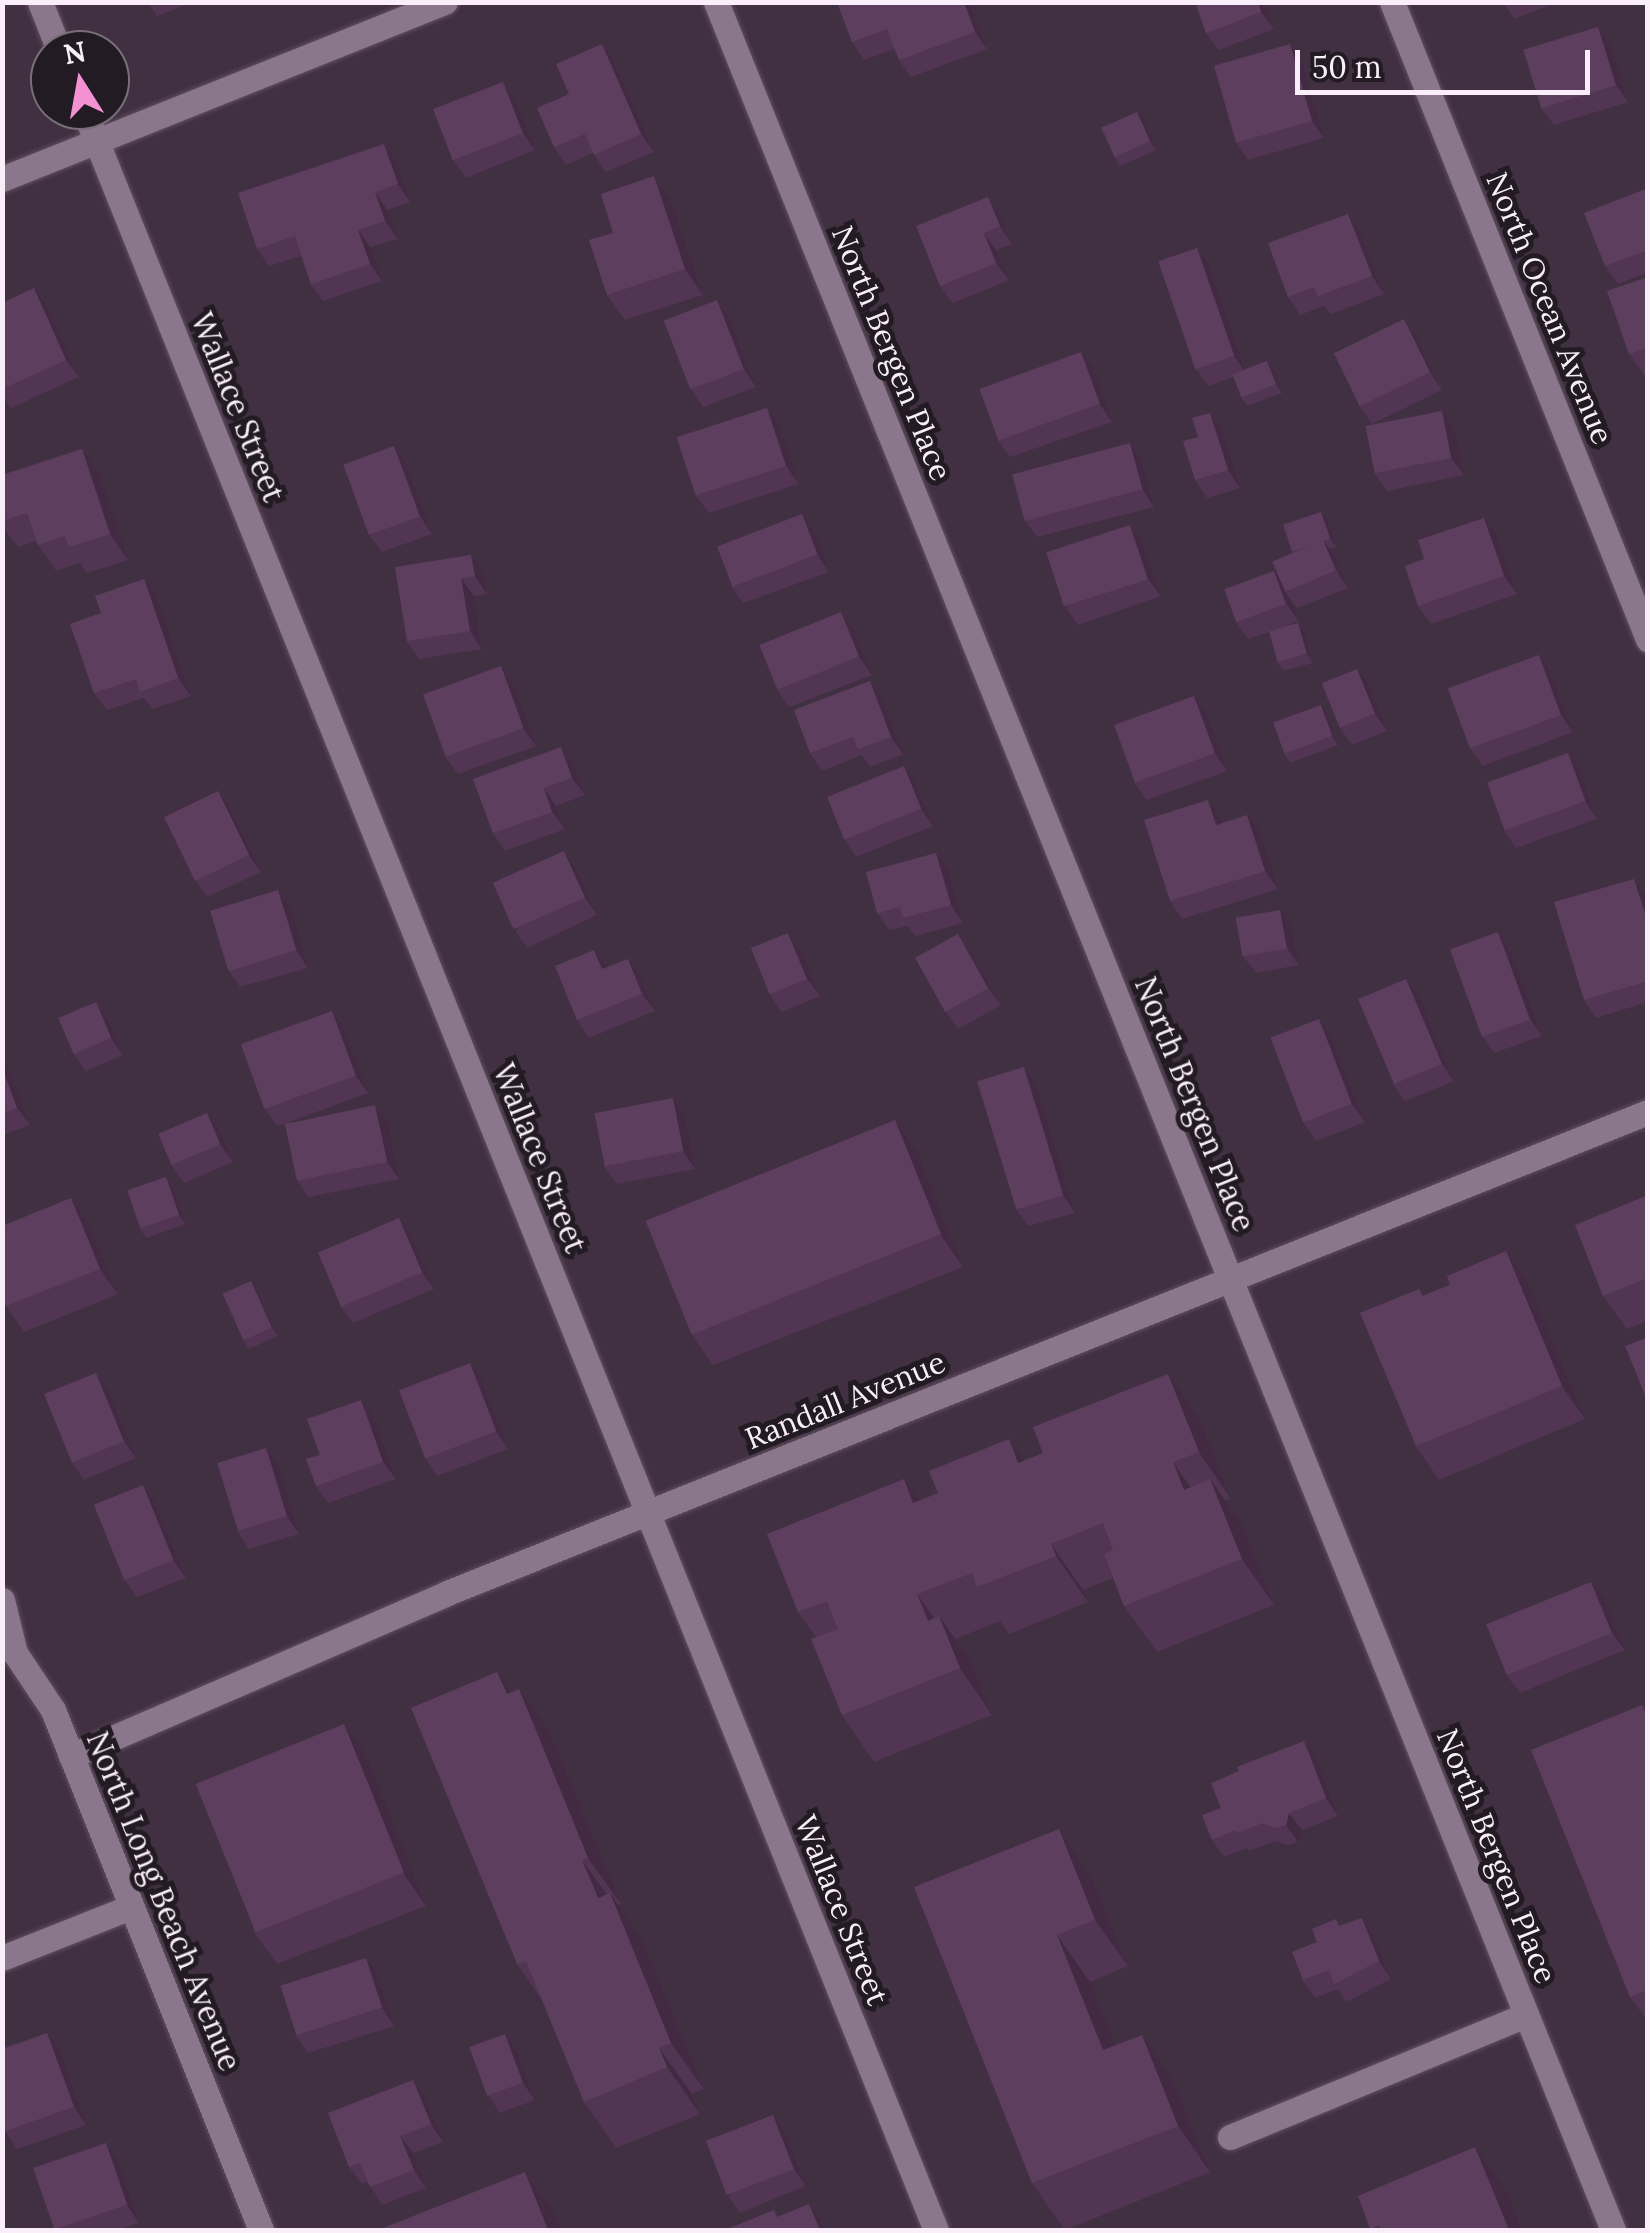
<!DOCTYPE html>
<html>
<head>
<meta charset="utf-8">
<style>
	body { margin:0 }
	#map { position:relative; width:1650px; height:2233px; overflow:hidden; background:#413042; font-family:Lora,serif }
	div>[style] { position:absolute }
	.roads { filter:drop-shadow(0 0 2px #5f4f5f) drop-shadow(0 0 2px #5f4f5f) }
	.minor>* { height:25px; margin:-12.5px; padding:0 12.5px; transform-origin:12.5px; border-radius:12.5px; background:#8b778b }
	.wall>* { inset:0; background:#513552 }
	.shaded-wall>* { inset:0; background:#422b42 }
	.building>* { inset:0; background:#5e3e5f; transform-origin:0 0 }
	span { translate:-50% -50%; white-space:nowrap; text-align:center; line-height:1.15; -webkit-text-stroke:10px #231b23; paint-order:stroke }
	.street-label { font-size:30px; color:#faeefa }
	.frame { position:absolute; inset:0; border:5px solid #faeefa; pointer-events:none }
	.north { position:absolute; left:30px; top:30px; width:100px; height:100px; box-sizing:border-box; background:#231b23; border:2px solid #796f79; border-radius:50%; rotate:349deg; font-size:28px; font-weight:700; line-height:40px; text-align:center; color:#faeefa }
	.north::after { content:''; display:block; margin:auto; width:35px; height:45px; background:#f491d3; clip-path:polygon(50% 0,100% 100%,50% 72%,0 100%) }
	.scale { position:absolute; left:1295px; top:50px; width:295px; height:45px; box-sizing:border-box; border:5px solid #faeefa; border-top:0; padding-left:12px; font-size:30px; line-height:35px; white-space:nowrap; color:#faeefa; -webkit-text-stroke:8px #231b23; paint-order:stroke }
</style>
</head>
<body>
<div id="map">
	<div class="roads">
		<div class="minor">
			<i style="left:40px;top:2px;width:52px;rotate:68.4deg"></i>
			<i style="left:716px;top:2px;width:2402px;rotate:68.07deg"></i>
			<i style="left:1392px;top:2px;width:687px;rotate:68.11deg"></i>
			<i style="left:84px;top:110px;width:2285px;rotate:68.11deg"></i>
			<i style="left:2px;top:179px;width:477px;rotate:-21.8deg"></i>
			<i style="left:2px;top:1600px;width:55px;rotate:76.2deg"></i>
			<i style="left:15px;top:1653px;width:69px;rotate:56.3deg"></i>
			<i style="left:53px;top:1710px;width:560px;rotate:68.2deg"></i>
			<i style="left:71px;top:1756px;width:410px;rotate:-23.4deg"></i>
			<i style="left:447px;top:1593px;width:1294px;rotate:-21.83deg"></i>
			<i style="left:2px;top:1958px;width:139px;rotate:-21.6deg"></i>
			<i style="left:1230px;top:2137px;width:320px;rotate:-22.4deg"></i>
		</div>
	</div>
	<div class="wall">
		<i style="clip-path:polygon(148px 2px,193px 2px,157px 16px)"></i>
		<i style="clip-path:polygon(837px 2px,970px 2px,987px 49px,911px 77px,899px 60px,894px 49px,864px 60px,852px 42px)"></i>
		<i style="clip-path:polygon(1264px 2px,1274px 29px,1218px 50px,1206px 33px)"></i>
		<i style="clip-path:polygon(1503px 2px,1558px 2px,1514px 19px)"></i>
		<i style="clip-path:polygon(1598px 27px,1610px 44px,1628px 102px,1554px 125px,1541px 108px)"></i>
		<i style="clip-path:polygon(1290px 44px,1302px 62px,1324px 138px,1248px 160px,1236px 142px)"></i>
		<i style="clip-path:polygon(614px 62px,654px 152px,606px 172px,593px 153px,566px 165px,554px 147px,569px 94px)"></i>
		<i style="clip-path:polygon(503px 82px,515px 100px,535px 150px,466px 178px,454px 161px)"></i>
		<i style="clip-path:polygon(1144px 120px,1156px 150px,1120px 166px,1114px 157px)"></i>
		<i style="clip-path:polygon(396px 161px,410px 202px,387px 210px,398px 239px,370px 247px,382px 281px,323px 301px,311px 284px,301px 256px,269px 266px,257px 249px)"></i>
		<i style="clip-path:polygon(1648px 188px,1648px 272px,1618px 284px,1605px 266px)"></i>
		<i style="clip-path:polygon(988px 197px,1000px 215px,1012px 244px,996px 250px,1009px 280px,953px 303px,940px 286px)"></i>
		<i style="clip-path:polygon(672px 202px,703px 295px,625px 320px,607px 295px,613px 233px)"></i>
		<i style="clip-path:polygon(1360px 231px,1384px 294px,1330px 314px,1324px 306px,1300px 315px,1288px 297px)"></i>
		<i style="clip-path:polygon(1197px 248px,1209px 265px,1245px 369px,1267px 361px,1274px 370px,1282px 393px,1247px 406px,1241px 397px,1234px 377px,1208px 386px,1196px 369px)"></i>
		<i style="clip-path:polygon(1648px 277px,1648px 380px,1629px 354px)"></i>
		<i style="clip-path:polygon(717px 300px,729px 317px,756px 387px,703px 407px,691px 389px)"></i>
		<i style="clip-path:polygon(2px 303px,47px 306px,79px 377px,11px 408px,2px 395px)"></i>
		<i style="clip-path:polygon(1416px 337px,1442px 390px,1372px 424px,1359px 406px)"></i>
		<i style="clip-path:polygon(1081px 352px,1094px 369px,1112px 422px,1010px 457px,997px 439px)"></i>
		<i style="clip-path:polygon(767px 408px,779px 425px,799px 484px,709px 513px,696px 496px)"></i>
		<i style="clip-path:polygon(1442px 411px,1454px 428px,1464px 475px,1387px 491px,1374px 473px)"></i>
		<i style="clip-path:polygon(1222px 430px,1240px 488px,1207px 498px,1195px 480px)"></i>
		<i style="clip-path:polygon(394px 446px,406px 463px,432px 534px,382px 552px,369px 535px)"></i>
		<i style="clip-path:polygon(82px 449px,100px 475px,128px 560px,87px 573px,80px 563px,56px 571px,36px 541px,18px 547px,2px 526px,2px 475px)"></i>
		<i style="clip-path:polygon(1142px 460px,1154px 507px,1037px 537px,1025px 520px)"></i>
		<i style="clip-path:polygon(1321px 512px,1328px 521px,1336px 547px,1330px 549px,1336px 557px,1348px 588px,1297px 608px,1291px 600px,1299px 621px,1285px 626px,1298px 623px,1305px 632px,1313px 663px,1283px 671px,1277px 662px,1269px 632px,1248px 639px,1236px 622px,1280px 578px,1292px 552px,1283px 524px)"></i>
		<i style="clip-path:polygon(802px 514px,814px 531px,829px 572px,743px 603px,731px 586px)"></i>
		<i style="clip-path:polygon(1497px 535px,1517px 594px,1431px 624px,1418px 606px)"></i>
		<i style="clip-path:polygon(1142px 543px,1161px 596px,1078px 625px,1066px 608px)"></i>
		<i style="clip-path:polygon(395px 567px,483px 573px,487px 594px,474px 596px,482px 649px,419px 659px,407px 641px)"></i>
		<i style="clip-path:polygon(144px 579px,156px 596px,191px 696px,152px 709px,144px 698px,107px 710px,94px 693px,101px 613px)"></i>
		<i style="clip-path:polygon(841px 612px,854px 630px,872px 675px,789px 707px,777px 690px)"></i>
		<i style="clip-path:polygon(501px 666px,513px 683px,536px 746px,458px 774px,445px 757px)"></i>
		<i style="clip-path:polygon(1551px 673px,1573px 732px,1483px 766px,1470px 748px)"></i>
		<i style="clip-path:polygon(870px 681px,882px 698px,903px 754px,870px 767px,862px 755px,822px 771px,810px 753px)"></i>
		<i style="clip-path:polygon(1370px 687px,1387px 731px,1352px 745px,1340px 728px)"></i>
		<i style="clip-path:polygon(1207px 714px,1227px 771px,1147px 800px,1134px 782px)"></i>
		<i style="clip-path:polygon(1327px 714px,1338px 745px,1290px 763px,1284px 754px)"></i>
		<i style="clip-path:polygon(573px 764px,585px 795px,556px 806px,565px 829px,505px 851px,493px 833px,473px 779px)"></i>
		<i style="clip-path:polygon(904px 766px,916px 784px,933px 826px,856px 857px,844px 839px)"></i>
		<i style="clip-path:polygon(1580px 771px,1597px 819px,1516px 848px,1504px 831px)"></i>
		<i style="clip-path:polygon(218px 791px,230px 808px,261px 872px,207px 897px,195px 880px)"></i>
		<i style="clip-path:polygon(1220px 818px,1222px 823px,1260px 832px,1278px 889px,1182px 919px,1170px 901px)"></i>
		<i style="clip-path:polygon(936px 853px,949px 870px,963px 923px,915px 936px,908px 926px,889px 930px,877px 913px)"></i>
		<i style="clip-path:polygon(576px 869px,597px 915px,527px 948px,515px 931px)"></i>
		<i style="clip-path:polygon(1634px 879px,1648px 899px,1648px 1002px,1596px 1018px,1584px 1000px)"></i>
		<i style="clip-path:polygon(278px 890px,291px 908px,308px 968px,240px 987px,228px 970px)"></i>
		<i style="clip-path:polygon(1292px 927px,1299px 965px,1256px 973px,1243px 956px)"></i>
		<i style="clip-path:polygon(1498px 932px,1510px 950px,1542px 1036px,1494px 1053px,1482px 1036px)"></i>
		<i style="clip-path:polygon(958px 934px,970px 951px,1001px 1005px,958px 1029px,946px 1012px)"></i>
		<i style="clip-path:polygon(801px 951px,820px 996px,782px 1012px,770px 995px)"></i>
		<i style="clip-path:polygon(606px 967px,640px 976px,655px 1011px,589px 1038px,577px 1020px)"></i>
		<i style="clip-path:polygon(1406px 979px,1419px 996px,1454px 1081px,1405px 1101px,1393px 1084px)"></i>
		<i style="clip-path:polygon(96px 1002px,108px 1019px,123px 1055px,86px 1071px,73px 1054px)"></i>
		<i style="clip-path:polygon(332px 1011px,344px 1028px,368px 1093px,289px 1122px,388px 1122px,399px 1179px,309px 1197px,297px 1180px,285px 1124px,277px 1126px,265px 1109px)"></i>
		<i style="clip-path:polygon(1319px 1019px,1331px 1037px,1365px 1122px,1316px 1141px,1304px 1123px)"></i>
		<i style="clip-path:polygon(2px 1058px,7px 1065px,30px 1125px,2px 1135px)"></i>
		<i style="clip-path:polygon(1036px 1085px,1075px 1213px,1028px 1226px,1016px 1209px)"></i>
		<i style="clip-path:polygon(685px 1115px,695px 1169px,617px 1184px,604px 1167px)"></i>
		<i style="clip-path:polygon(895px 1120px,918px 1153px,963px 1267px,713px 1365px,690px 1332px)"></i>
		<i style="clip-path:polygon(220px 1131px,233px 1162px,184px 1183px,171px 1165px)"></i>
		<i style="clip-path:polygon(166px 1177px,172px 1186px,186px 1224px,146px 1238px,140px 1229px)"></i>
		<i style="clip-path:polygon(1648px 1195px,1648px 1321px,1627px 1329px,1603px 1296px)"></i>
		<i style="clip-path:polygon(89px 1224px,118px 1294px,24px 1332px,6px 1306px)"></i>
		<i style="clip-path:polygon(412px 1236px,434px 1289px,353px 1323px,340px 1306px)"></i>
		<i style="clip-path:polygon(1506px 1251px,1529px 1285px,1585px 1419px,1439px 1480px,1416px 1446px,1419px 1289px,1423px 1296px,1450px 1285px)"></i>
		<i style="clip-path:polygon(251px 1281px,257px 1290px,278px 1336px,249px 1349px,243px 1340px)"></i>
		<i style="clip-path:polygon(96px 1373px,109px 1391px,136px 1458px,84px 1480px,72px 1462px)"></i>
		<i style="clip-path:polygon(482px 1380px,508px 1449px,437px 1476px,425px 1458px)"></i>
		<i style="clip-path:polygon(361px 1400px,374px 1418px,396px 1479px,328px 1503px,316px 1486px,320px 1455px)"></i>
		<i style="clip-path:polygon(1200px 1420px,1231px 1499px,1225px 1501px,1243px 1526px,1274px 1605px,1157px 1652px,1124px 1606px,1113px 1578px,1083px 1590px,1088px 1602px,1009px 1634px,1000px 1621px,955px 1639px,972px 1663px,992px 1715px,874px 1762px,842px 1715px,816px 1637px,798px 1612px,919px 1501px,1024px 1460px)"></i>
		<i style="clip-path:polygon(266px 1448px,278px 1465px,299px 1534px,249px 1549px,237px 1531px)"></i>
		<i style="clip-path:polygon(155px 1503px,186px 1578px,137px 1597px,124px 1579px)"></i>
		<i style="clip-path:polygon(1604px 1599px,1625px 1650px,1520px 1693px,1507px 1676px)"></i>
		<i style="clip-path:polygon(497px 1672px,511px 1692px,551px 1735px,621px 1904px,618px 1905px,642px 1940px,704px 2089px,692px 2094px,700px 2114px,616px 2148px,584px 2102px,543px 2002px,517px 1964px)"></i>
		<i style="clip-path:polygon(1642px 1705px,1648px 1714px,1648px 2022px,1630px 1997px)"></i>
		<i style="clip-path:polygon(1304px 1741px,1316px 1758px,1338px 1816px,1302px 1830px,1298px 1842px,1288px 1845px,1275px 1841px,1249px 1851px,1247px 1848px,1224px 1857px,1212px 1840px,1221px 1808px)"></i>
		<i style="clip-path:polygon(368px 1758px,426px 1906px,277px 1964px,253px 1931px)"></i>
		<i style="clip-path:polygon(1091px 1876px,1128px 1966px,1090px 1982px,1115px 2045px,1174px 2082px,1210px 2172px,1065px 2230px,1032px 2183px,914px 1887px)"></i>
		<i style="clip-path:polygon(1341px 1926px,1374px 1936px,1391px 1979px,1346px 2002px,1338px 1989px,1315px 1998px,1303px 1980px,1317px 1942px)"></i>
		<i style="clip-path:polygon(366px 1958px,378px 1975px,394px 2026px,308px 2053px,295px 2035px)"></i>
		<i style="clip-path:polygon(47px 2033px,60px 2050px,86px 2125px,17px 2149px,5px 2131px)"></i>
		<i style="clip-path:polygon(517px 2051px,535px 2100px,500px 2113px,488px 2095px)"></i>
		<i style="clip-path:polygon(413px 2080px,425px 2098px,443px 2142px,413px 2153px,426px 2188px,382px 2205px,368px 2182px,362px 2184px,349px 2167px)"></i>
		<i style="clip-path:polygon(785px 2133px,806px 2186px,740px 2213px,728px 2196px)"></i>
		<i style="clip-path:polygon(118px 2161px,139px 2223px,116px 2230px,55px 2230px,33px 2167px)"></i>
	</div>
	<div class="shaded-wall">
		<i style="clip-path:polygon(964px 2px,970px 2px,987px 49px,975px 32px)"></i>
		<i style="clip-path:polygon(1258px 2px,1264px 2px,1274px 29px,1261px 12px)"></i>
		<i style="clip-path:polygon(1598px 27px,1610px 44px,1628px 102px,1616px 85px)"></i>
		<i style="clip-path:polygon(602px 44px,614px 62px,654px 152px,641px 134px)"></i>
		<i style="clip-path:polygon(1290px 44px,1302px 62px,1324px 138px,1312px 121px)"></i>
		<i style="clip-path:polygon(503px 82px,515px 100px,535px 150px,523px 133px)"></i>
		<i style="clip-path:polygon(1137px 112px,1144px 120px,1156px 150px,1150px 141px)"></i>
		<i style="clip-path:polygon(384px 144px,396px 161px,410px 202px,398px 184px)"></i>
		<i style="clip-path:polygon(654px 176px,672px 202px,703px 295px,685px 269px)"></i>
		<i style="clip-path:polygon(375px 192px,387px 210px,398px 239px,385px 221px)"></i>
		<i style="clip-path:polygon(988px 197px,1000px 215px,1012px 244px,1000px 226px)"></i>
		<i style="clip-path:polygon(1348px 214px,1360px 231px,1384px 294px,1372px 276px)"></i>
		<i style="clip-path:polygon(358px 230px,370px 247px,382px 281px,370px 264px)"></i>
		<i style="clip-path:polygon(984px 233px,996px 250px,1009px 280px,996px 263px)"></i>
		<i style="clip-path:polygon(1197px 248px,1209px 265px,1246px 373px,1234px 356px)"></i>
		<i style="clip-path:polygon(34px 288px,47px 306px,79px 377px,66px 360px)"></i>
		<i style="clip-path:polygon(717px 300px,729px 317px,756px 387px,744px 369px)"></i>
		<i style="clip-path:polygon(1404px 319px,1416px 337px,1442px 390px,1430px 372px)"></i>
		<i style="clip-path:polygon(1081px 352px,1094px 369px,1112px 422px,1100px 404px)"></i>
		<i style="clip-path:polygon(1267px 361px,1274px 370px,1282px 393px,1276px 384px)"></i>
		<i style="clip-path:polygon(767px 408px,779px 425px,799px 484px,786px 466px)"></i>
		<i style="clip-path:polygon(1442px 411px,1454px 428px,1464px 475px,1451px 458px)"></i>
		<i style="clip-path:polygon(1210px 413px,1222px 430px,1240px 488px,1228px 470px)"></i>
		<i style="clip-path:polygon(1130px 443px,1142px 460px,1154px 507px,1142px 489px)"></i>
		<i style="clip-path:polygon(394px 446px,406px 463px,432px 534px,420px 516px)"></i>
		<i style="clip-path:polygon(82px 449px,100px 475px,128px 560px,110px 534px)"></i>
		<i style="clip-path:polygon(1321px 512px,1328px 521px,1336px 547px,1330px 538px)"></i>
		<i style="clip-path:polygon(802px 514px,814px 531px,829px 572px,817px 554px)"></i>
		<i style="clip-path:polygon(1484px 518px,1497px 535px,1517px 594px,1504px 576px)"></i>
		<i style="clip-path:polygon(1130px 525px,1142px 543px,1161px 596px,1148px 579px)"></i>
		<i style="clip-path:polygon(1323px 540px,1336px 557px,1348px 588px,1336px 570px)"></i>
		<i style="clip-path:polygon(471px 555px,483px 573px,487px 594px,475px 576px)"></i>
		<i style="clip-path:polygon(1274px 571px,1287px 589px,1284px 590px,1291px 600px,1299px 621px,1286px 604px)"></i>
		<i style="clip-path:polygon(461px 578px,474px 596px,482px 649px,470px 631px)"></i>
		<i style="clip-path:polygon(144px 579px,156px 596px,191px 696px,178px 678px)"></i>
		<i style="clip-path:polygon(841px 612px,854px 630px,872px 675px,859px 657px)"></i>
		<i style="clip-path:polygon(1298px 623px,1305px 632px,1313px 663px,1307px 654px)"></i>
		<i style="clip-path:polygon(1539px 655px,1551px 673px,1573px 732px,1561px 715px)"></i>
		<i style="clip-path:polygon(501px 666px,513px 683px,536px 746px,523px 728px)"></i>
		<i style="clip-path:polygon(1357px 669px,1370px 687px,1387px 731px,1375px 714px)"></i>
		<i style="clip-path:polygon(870px 681px,882px 698px,903px 754px,891px 737px)"></i>
		<i style="clip-path:polygon(1194px 696px,1207px 714px,1227px 771px,1215px 753px)"></i>
		<i style="clip-path:polygon(1321px 705px,1327px 714px,1338px 745px,1332px 736px)"></i>
		<i style="clip-path:polygon(561px 747px,573px 764px,585px 795px,572px 778px)"></i>
		<i style="clip-path:polygon(1568px 753px,1580px 771px,1597px 819px,1585px 801px)"></i>
		<i style="clip-path:polygon(904px 766px,916px 784px,933px 826px,921px 809px)"></i>
		<i style="clip-path:polygon(544px 788px,556px 806px,565px 829px,552px 812px)"></i>
		<i style="clip-path:polygon(218px 791px,230px 808px,261px 872px,249px 855px)"></i>
		<i style="clip-path:polygon(1208px 800px,1220px 818px,1228px 843px,1216px 825px)"></i>
		<i style="clip-path:polygon(1247px 815px,1260px 832px,1278px 889px,1265px 871px)"></i>
		<i style="clip-path:polygon(564px 851px,576px 869px,597px 915px,585px 898px)"></i>
		<i style="clip-path:polygon(936px 853px,949px 870px,963px 923px,951px 905px)"></i>
		<i style="clip-path:polygon(1634px 879px,1648px 899px,1648px 923px)"></i>
		<i style="clip-path:polygon(278px 890px,291px 908px,308px 968px,296px 950px)"></i>
		<i style="clip-path:polygon(1280px 910px,1292px 927px,1299px 965px,1287px 948px)"></i>
		<i style="clip-path:polygon(1498px 932px,1510px 950px,1542px 1036px,1530px 1019px)"></i>
		<i style="clip-path:polygon(788px 933px,801px 951px,820px 996px,807px 979px)"></i>
		<i style="clip-path:polygon(958px 934px,970px 951px,1001px 1005px,988px 988px)"></i>
		<i style="clip-path:polygon(594px 950px,607px 967px,602px 969px)"></i>
		<i style="clip-path:polygon(628px 959px,640px 976px,655px 1011px,642px 994px)"></i>
		<i style="clip-path:polygon(1406px 979px,1419px 996px,1454px 1081px,1442px 1064px)"></i>
		<i style="clip-path:polygon(96px 1002px,108px 1019px,123px 1055px,111px 1038px)"></i>
		<i style="clip-path:polygon(332px 1011px,344px 1028px,368px 1093px,356px 1076px)"></i>
		<i style="clip-path:polygon(1319px 1019px,1331px 1037px,1365px 1122px,1352px 1104px)"></i>
		<i style="clip-path:polygon(2px 1058px,7px 1065px,30px 1125px,17px 1108px,2px 1068px)"></i>
		<i style="clip-path:polygon(1024px 1067px,1036px 1085px,1075px 1213px,1063px 1195px)"></i>
		<i style="clip-path:polygon(673px 1098px,685px 1115px,695px 1169px,683px 1151px)"></i>
		<i style="clip-path:polygon(375px 1105px,388px 1122px,399px 1179px,387px 1162px)"></i>
		<i style="clip-path:polygon(207px 1113px,220px 1131px,233px 1162px,220px 1144px)"></i>
		<i style="clip-path:polygon(895px 1120px,918px 1153px,963px 1267px,940px 1234px)"></i>
		<i style="clip-path:polygon(166px 1177px,172px 1186px,186px 1224px,179px 1215px)"></i>
		<i style="clip-path:polygon(71px 1198px,89px 1224px,118px 1294px,100px 1269px)"></i>
		<i style="clip-path:polygon(399px 1218px,412px 1236px,434px 1289px,422px 1272px)"></i>
		<i style="clip-path:polygon(1506px 1251px,1529px 1285px,1585px 1419px,1562px 1386px)"></i>
		<i style="clip-path:polygon(251px 1281px,257px 1290px,278px 1336px,272px 1328px)"></i>
		<i style="clip-path:polygon(470px 1363px,482px 1380px,508px 1449px,496px 1431px)"></i>
		<i style="clip-path:polygon(96px 1373px,109px 1391px,136px 1458px,124px 1441px)"></i>
		<i style="clip-path:polygon(1168px 1374px,1200px 1420px,1231px 1499px,1199px 1452px)"></i>
		<i style="clip-path:polygon(361px 1400px,374px 1418px,396px 1479px,383px 1462px)"></i>
		<i style="clip-path:polygon(1009px 1439px,1041px 1485px,1018px 1463px)"></i>
		<i style="clip-path:polygon(266px 1448px,278px 1465px,299px 1534px,287px 1516px)"></i>
		<i style="clip-path:polygon(1173px 1462px,1205px 1508px,1184px 1490px)"></i>
		<i style="clip-path:polygon(904px 1479px,937px 1525px,913px 1503px)"></i>
		<i style="clip-path:polygon(1210px 1479px,1243px 1526px,1274px 1605px,1242px 1559px)"></i>
		<i style="clip-path:polygon(143px 1485px,155px 1503px,186px 1578px,173px 1560px)"></i>
		<i style="clip-path:polygon(1051px 1544px,1083px 1590px,1088px 1602px,1056px 1556px)"></i>
		<i style="clip-path:polygon(1591px 1582px,1604px 1599px,1625px 1650px,1612px 1633px)"></i>
		<i style="clip-path:polygon(917px 1594px,948px 1638px,939px 1616px,972px 1663px,992px 1715px,928px 1621px)"></i>
		<i style="clip-path:polygon(497px 1672px,530px 1719px,507px 1694px)"></i>
		<i style="clip-path:polygon(519px 1689px,551px 1735px,621px 1904px,588px 1858px)"></i>
		<i style="clip-path:polygon(344px 1724px,368px 1758px,426px 1906px,403px 1873px)"></i>
		<i style="clip-path:polygon(1304px 1741px,1316px 1758px,1338px 1816px,1326px 1798px)"></i>
		<i style="clip-path:polygon(1289px 1813px,1302px 1830px,1298px 1842px,1286px 1825px)"></i>
		<i style="clip-path:polygon(1059px 1829px,1091px 1876px,1128px 1966px,1095px 1920px)"></i>
		<i style="clip-path:polygon(582px 1860px,615px 1906px,598px 1898px)"></i>
		<i style="clip-path:polygon(610px 1893px,642px 1940px,704px 2089px,671px 2043px)"></i>
		<i style="clip-path:polygon(1362px 1918px,1374px 1936px,1391px 1979px,1379px 1961px)"></i>
		<i style="clip-path:polygon(1057px 1935px,1090px 1982px,1136px 2096px,1103px 2050px)"></i>
		<i style="clip-path:polygon(366px 1958px,378px 1975px,394px 2026px,382px 2008px)"></i>
		<i style="clip-path:polygon(47px 2033px,60px 2050px,86px 2125px,74px 2107px)"></i>
		<i style="clip-path:polygon(505px 2034px,517px 2051px,535px 2100px,523px 2083px)"></i>
		<i style="clip-path:polygon(1142px 2035px,1174px 2082px,1210px 2172px,1178px 2126px)"></i>
		<i style="clip-path:polygon(659px 2048px,692px 2094px,700px 2114px,667px 2067px)"></i>
		<i style="clip-path:polygon(413px 2080px,425px 2098px,443px 2142px,431px 2124px)"></i>
		<i style="clip-path:polygon(773px 2115px,785px 2133px,806px 2186px,794px 2169px)"></i>
		<i style="clip-path:polygon(400px 2136px,413px 2153px,426px 2188px,414px 2170px)"></i>
		<i style="clip-path:polygon(106px 2143px,118px 2161px,139px 2223px,127px 2205px)"></i>
		<i style="clip-path:polygon(1475px 2147px,1508px 2194px,1522px 2230px,1509px 2230px)"></i>
		<i style="clip-path:polygon(525px 2172px,558px 2219px,562px 2230px,548px 2230px)"></i>
		<i style="clip-path:polygon(809px 2204px,821px 2221px,825px 2230px,820px 2230px)"></i>
	</div>
	<div class="building">
		<i style="clip-path:polygon(837px 2px,964px 2px,975px 32px,899px 60px,887px 29px,852px 42px)"></i>
		<i style="clip-path:polygon(1195px 2px,1258px 2px,1261px 12px,1206px 33px)"></i>
		<i style="left:1598px;top:27px;width:61px;height:78px;rotate:73deg"></i>
		<i style="clip-path:polygon(602px 44px,641px 134px,594px 155px,585px 134px,554px 147px,537px 108px,569px 94px,556px 64px)"></i>
		<i style="left:1290px;top:44px;width:80px;height:79px;rotate:74deg"></i>
		<i style="left:503px;top:82px;width:55px;height:75px;rotate:69deg"></i>
		<i style="left:1137px;top:112px;width:32px;height:39px;rotate:66deg"></i>
		<i style="clip-path:polygon(384px 144px,398px 184px,375px 192px,385px 221px,358px 230px,370px 264px,311px 284px,295px 236px,257px 249px,238px 193px)"></i>
		<i style="clip-path:polygon(654px 176px,685px 269px,607px 295px,589px 240px,613px 233px,601px 194px)"></i>
		<i style="clip-path:polygon(1648px 188px,1648px 250px,1605px 266px,1584px 213px)"></i>
		<i style="clip-path:polygon(988px 197px,1000px 226px,984px 233px,996px 263px,940px 286px,916px 226px)"></i>
		<i style="clip-path:polygon(1348px 214px,1372px 276px,1318px 296px,1314px 287px,1288px 297px,1268px 243px)"></i>
		<i style="left:1197px;top:248px;width:114px;height:41px;rotate:71deg"></i>
		<i style="clip-path:polygon(1648px 277px,1648px 348px,1629px 354px,1607px 291px)"></i>
		<i style="clip-path:polygon(34px 288px,66px 360px,2px 389px,2px 303px)"></i>
		<i style="left:717px;top:300px;width:74px;height:57px;rotate:69deg"></i>
		<i style="left:1404px;top:319px;width:59px;height:78px;rotate:64deg"></i>
		<i style="left:1081px;top:352px;width:55px;height:108px;rotate:70deg"></i>
		<i style="left:1267px;top:361px;width:25px;height:37px;rotate:69deg"></i>
		<i style="left:767px;top:408px;width:61px;height:95px;rotate:72deg"></i>
		<i style="left:1442px;top:411px;width:48px;height:78px;rotate:79deg"></i>
		<i style="clip-path:polygon(1210px 413px,1228px 470px,1195px 480px,1183px 441px,1198px 437px,1192px 418px)"></i>
		<i style="left:1130px;top:443px;width:48px;height:122px;rotate:75deg"></i>
		<i style="left:394px;top:446px;width:75px;height:54px;rotate:70deg"></i>
		<i style="clip-path:polygon(82px 449px,110px 534px,69px 547px,65px 536px,38px 545px,27px 513px,2px 521px,2px 475px)"></i>
		<i style="left:1321px;top:512px;width:28px;height:40px;rotate:71deg"></i>
		<i style="left:802px;top:514px;width:43px;height:91px;rotate:69deg"></i>
		<i style="clip-path:polygon(1484px 518px,1504px 576px,1418px 606px,1405px 566px,1424px 559px,1418px 540px)"></i>
		<i style="left:1130px;top:525px;width:57px;height:88px;rotate:72deg"></i>
		<i style="left:1323px;top:540px;width:33px;height:55px;rotate:67deg"></i>
		<i style="clip-path:polygon(471px 555px,475px 576px,461px 578px,470px 631px,407px 641px,395px 567px)"></i>
		<i style="left:1274px;top:571px;width:35px;height:53px;rotate:70deg"></i>
		<i style="clip-path:polygon(144px 579px,178px 678px,140px 692px,136px 679px,94px 693px,70px 624px,101px 613px,95px 596px)"></i>
		<i style="left:841px;top:612px;width:48px;height:88px;rotate:68deg"></i>
		<i style="left:1298px;top:623px;width:32px;height:30px;rotate:74deg"></i>
		<i style="left:1539px;top:655px;width:64px;height:97px;rotate:70deg"></i>
		<i style="left:501px;top:666px;width:66px;height:83px;rotate:70deg"></i>
		<i style="left:1357px;top:669px;width:48px;height:38px;rotate:68deg"></i>
		<i style="clip-path:polygon(870px 681px,891px 737px,858px 749px,853px 737px,810px 753px,794px 710px)"></i>
		<i style="left:1194px;top:696px;width:61px;height:85px;rotate:70deg"></i>
		<i style="left:1321px;top:705px;width:33px;height:51px;rotate:70deg"></i>
		<i style="clip-path:polygon(561px 747px,572px 778px,544px 788px,552px 812px,493px 833px,473px 779px)"></i>
		<i style="left:1568px;top:753px;width:51px;height:86px;rotate:70deg"></i>
		<i style="left:904px;top:766px;width:46px;height:83px;rotate:68deg"></i>
		<i style="left:218px;top:791px;width:71px;height:60px;rotate:64deg"></i>
		<i style="clip-path:polygon(1208px 800px,1216px 825px,1247px 815px,1265px 871px,1170px 901px,1144px 820px)"></i>
		<i style="left:564px;top:851px;width:51px;height:78px;rotate:66deg"></i>
		<i style="clip-path:polygon(936px 853px,951px 905px,903px 918px,900px 907px,877px 913px,866px 872px)"></i>
		<i style="clip-path:polygon(1634px 879px,1648px 923px,1648px 981px,1584px 1000px,1554px 902px)"></i>
		<i style="left:278px;top:890px;width:63px;height:71px;rotate:73deg"></i>
		<i style="left:1280px;top:910px;width:39px;height:45px;rotate:80deg"></i>
		<i style="left:1498px;top:932px;width:93px;height:51px;rotate:70deg"></i>
		<i style="left:788px;top:933px;width:50px;height:40px;rotate:68deg"></i>
		<i style="left:958px;top:934px;width:62px;height:49px;rotate:61deg"></i>
		<i style="clip-path:polygon(594px 950px,602px 969px,628px 959px,642px 994px,577px 1020px,555px 966px)"></i>
		<i style="left:1406px;top:979px;width:92px;height:52px;rotate:67deg"></i>
		<i style="left:96px;top:1002px;width:39px;height:41px;rotate:67deg"></i>
		<i style="left:332px;top:1011px;width:69px;height:97px;rotate:70deg"></i>
		<i style="left:1319px;top:1019px;width:91px;height:52px;rotate:69deg"></i>
		<i style="left:1024px;top:1067px;width:134px;height:49px;rotate:73deg"></i>
		<i style="clip-path:polygon(2px 1068px,17px 1108px,2px 1113px)"></i>
		<i style="left:673px;top:1098px;width:54px;height:80px;rotate:79deg"></i>
		<i style="left:375px;top:1105px;width:58px;height:92px;rotate:78deg"></i>
		<i style="left:207px;top:1113px;width:34px;height:53px;rotate:67deg"></i>
		<i style="left:895px;top:1120px;width:123px;height:269px;rotate:68deg"></i>
		<i style="left:166px;top:1177px;width:40px;height:41px;rotate:71deg"></i>
		<i style="clip-path:polygon(1648px 1195px,1648px 1278px,1603px 1296px,1575px 1225px)"></i>
		<i style="clip-path:polygon(71px 1198px,100px 1269px,6px 1306px,2px 1298px,2px 1226px)"></i>
		<i style="left:399px;top:1218px;width:59px;height:88px;rotate:67deg"></i>
		<i style="clip-path:polygon(1506px 1251px,1562px 1386px,1416px 1446px,1360px 1313px,1419px 1289px,1422px 1296px,1450px 1285px,1447px 1276px)"></i>
		<i style="left:251px;top:1281px;width:51px;height:31px;rotate:66deg"></i>
		<i style="clip-path:polygon(1648px 1337px,1648px 1402px,1625px 1346px)"></i>
		<i style="left:470px;top:1363px;width:73px;height:76px;rotate:69deg"></i>
		<i style="left:96px;top:1373px;width:74px;height:56px;rotate:68deg"></i>
		<i style="clip-path:polygon(1168px 1374px,1199px 1452px,1173px 1462px,1184px 1490px,1210px 1479px,1242px 1559px,1124px 1606px,1104px 1554px,1113px 1550px,1103px 1523px,1051px 1544px,1056px 1556px,977px 1587px,972px 1573px,917px 1594px,928px 1621px,939px 1616px,960px 1668px,842px 1715px,811px 1639px,838px 1629px,827px 1601px,798px 1612px,767px 1534px,904px 1479px,913px 1503px,938px 1493px,929px 1471px,1009px 1439px,1018px 1463px,1043px 1453px,1033px 1427px)"></i>
		<i style="clip-path:polygon(361px 1400px,383px 1462px,316px 1486px,306px 1459px,320px 1455px,307px 1419px)"></i>
		<i style="left:266px;top:1448px;width:71px;height:51px;rotate:73deg"></i>
		<i style="left:143px;top:1485px;width:81px;height:53px;rotate:68deg"></i>
		<i style="left:1591px;top:1582px;width:55px;height:113px;rotate:68deg"></i>
		<i style="clip-path:polygon(497px 1672px,507px 1694px,519px 1689px,588px 1858px,582px 1860px,598px 1898px,610px 1893px,671px 2043px,659px 2048px,667px 2067px,584px 2102px,526px 1961px,517px 1964px,411px 1708px)"></i>
		<i style="clip-path:polygon(1642px 1705px,1648px 1720px,1648px 1990px,1630px 1997px,1531px 1750px)"></i>
		<i style="left:344px;top:1724px;width:160px;height:160px;rotate:68deg"></i>
		<i style="clip-path:polygon(1304px 1741px,1326px 1798px,1289px 1813px,1286px 1825px,1275px 1828px,1263px 1823px,1237px 1833px,1236px 1830px,1212px 1840px,1202px 1815px,1221px 1808px,1211px 1783px,1239px 1771px,1237px 1767px)"></i>
		<i style="clip-path:polygon(1059px 1829px,1095px 1920px,1057px 1935px,1103px 2050px,1142px 2035px,1178px 2126px,1032px 2183px,914px 1887px)"></i>
		<i style="clip-path:polygon(1362px 1918px,1379px 1961px,1334px 1984px,1329px 1970px,1303px 1980px,1292px 1952px,1317px 1942px,1312px 1929px,1336px 1919px,1339px 1926px)"></i>
		<i style="left:366px;top:1958px;width:52px;height:90px;rotate:72deg"></i>
		<i style="clip-path:polygon(47px 2033px,74px 2107px,5px 2131px,2px 2125px,2px 2049px)"></i>
		<i style="left:505px;top:2034px;width:52px;height:38px;rotate:70deg"></i>
		<i style="clip-path:polygon(413px 2080px,431px 2124px,400px 2136px,414px 2170px,370px 2187px,360px 2163px,349px 2167px,328px 2113px)"></i>
		<i style="left:773px;top:2115px;width:58px;height:72px;rotate:69deg"></i>
		<i style="left:106px;top:2143px;width:65px;height:77px;rotate:71deg"></i>
		<i style="clip-path:polygon(1475px 2147px,1509px 2230px,1381px 2230px,1379px 2226px,1370px 2229px,1358px 2196px)"></i>
		<i style="clip-path:polygon(525px 2172px,548px 2230px,378px 2230px)"></i>
		<i style="clip-path:polygon(809px 2204px,820px 2230px,725px 2230px,774px 2210px,777px 2217px)"></i>
	</div>
	<div class="street-label">
		<span style="left:1550px;top:308px;rotate:68deg">North Ocean Avenue</span>
		<span style="left:892px;top:353px;rotate:68deg">North Bergen Place</span>
		<span style="left:238px;top:407px;rotate:68deg">Wallace Street</span>
		<span style="left:1195px;top:1104px;rotate:68deg">North Bergen Place</span>
		<span style="left:540px;top:1158px;rotate:68deg">Wallace Street</span>
		<span style="left:845px;top:1400px;rotate:-22deg">Randall Avenue</span>
		<span style="left:1497px;top:1856px;rotate:68deg">North Bergen Place</span>
		<span style="left:164px;top:1901px;rotate:68deg">North Long Beach Avenue</span>
		<span style="left:842px;top:1910px;rotate:68deg">Wallace Street</span>
	</div>
	<div class="frame"></div>
	<div class="north">N</div>
	<div class="scale">50 m</div>
</div>
</body>
</html>
